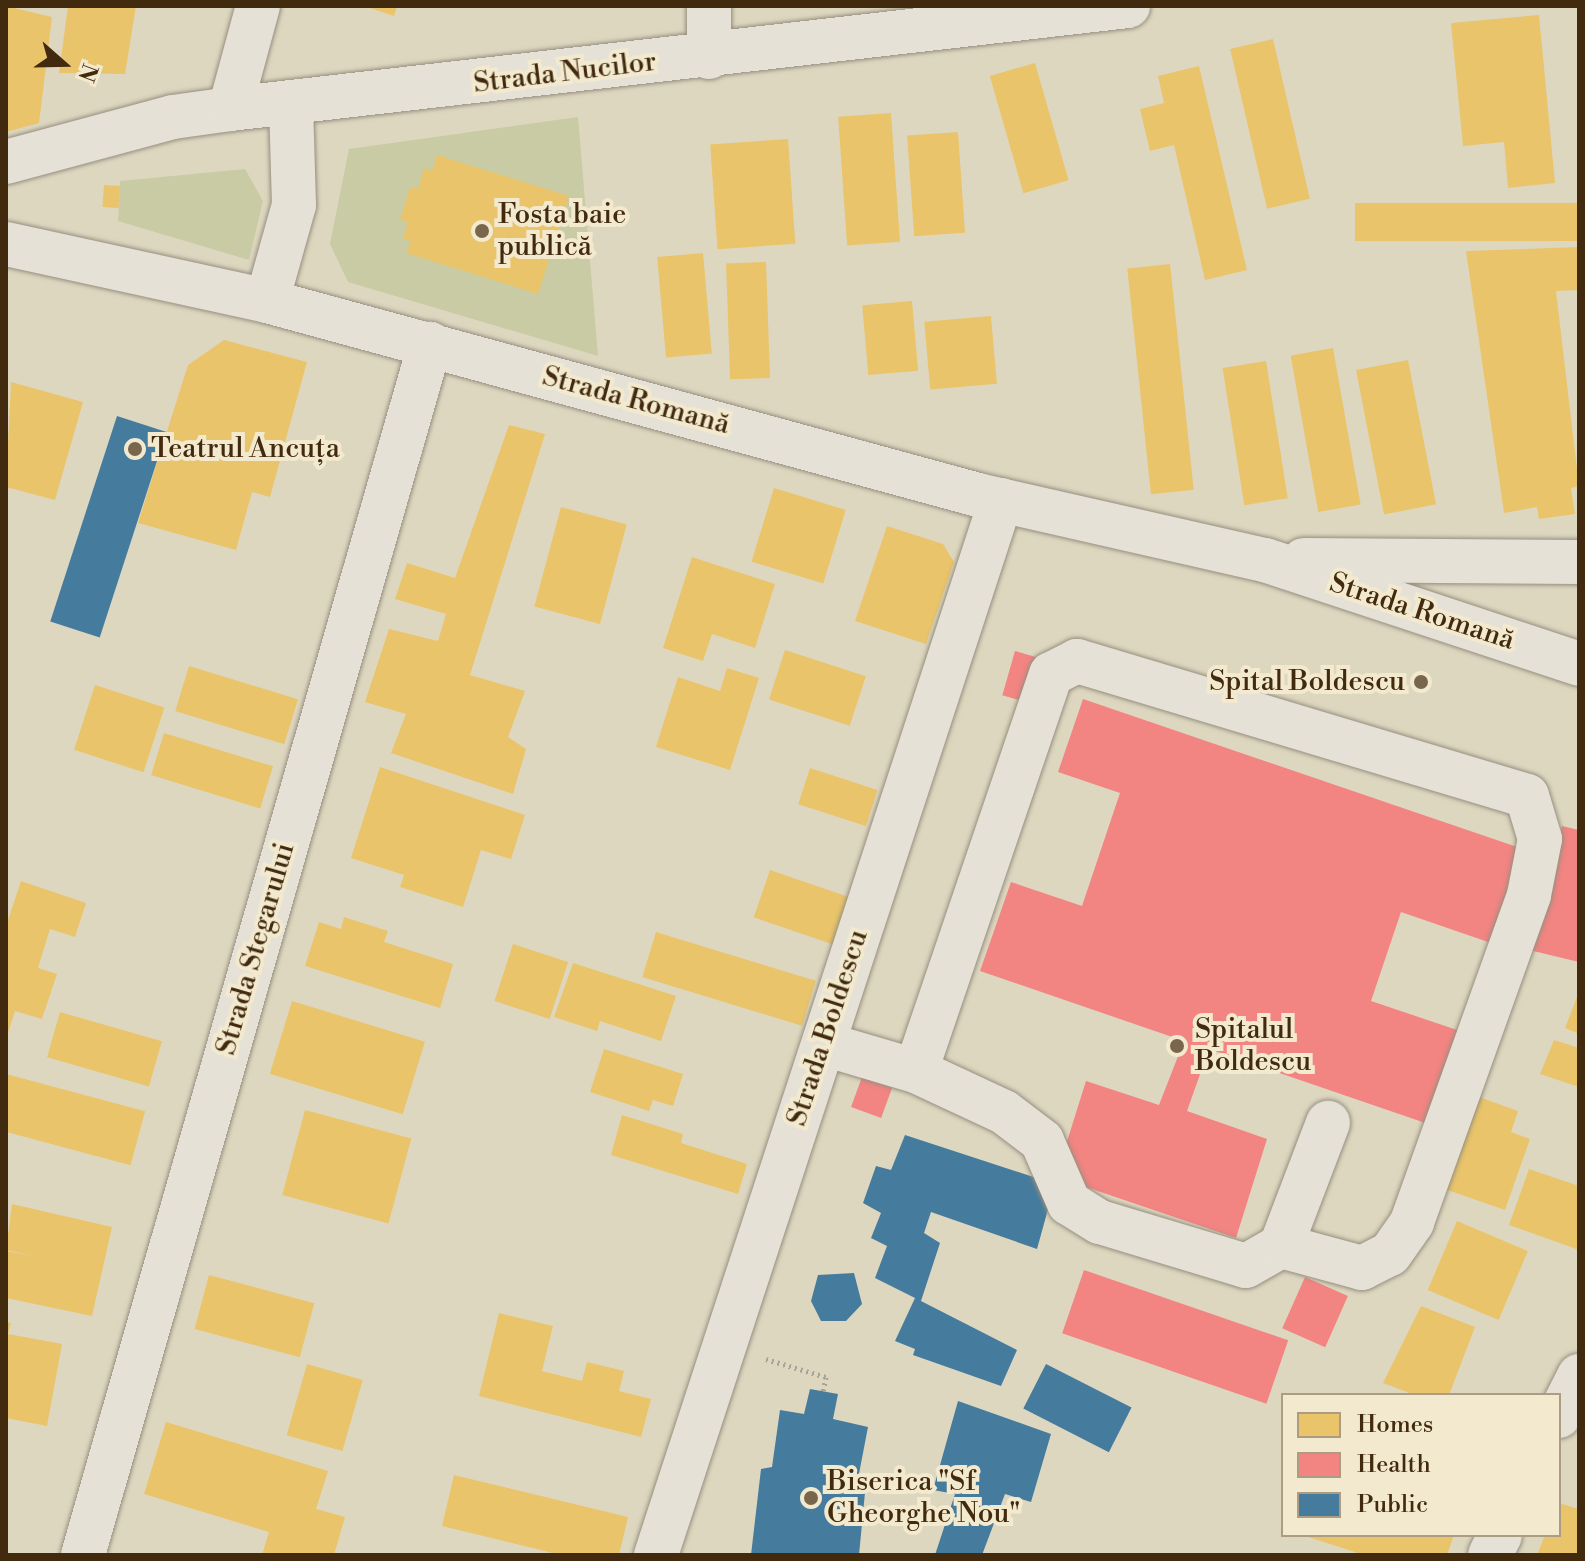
<!DOCTYPE html>
<html>
<head>
<meta charset="utf-8">
<style>
	body { margin:0 }
	#map { position:relative; width:1585px; height:1561px; overflow:hidden; background:#ded7c0; font-family:"Libre Bodoni",serif }
	div>[style] { position:absolute }
	.green>* { inset:0; background:#c8cba4 }
	.homes>* { inset:0; background:#e9c46a; transform-origin:0 0 }
	.health>* { inset:0; background:#f28482; transform-origin:0 0 }
	.public>* { inset:0; background:#457b9d; transform-origin:0 0 }
	.path>* { height:5px; margin-top:-2.5px; transform-origin:0; background:repeating-linear-gradient(90deg,#a8a297 0 2px,transparent 0 6px) }
	.roads { filter:drop-shadow(0 0 2px #968f7f) drop-shadow(0 0 2px #968f7f) }
	.minor>* { height:44px; margin:-22px; padding:0 22px; transform-origin:22px; border-radius:22px; background:#e5e1d6 }
	.dots>* { width:22px; height:22px; translate:-50% -50%; box-sizing:border-box; border:4px solid #f2e9ce; border-radius:50% }
	span { translate:-50% -50%; white-space:nowrap; text-align:center; line-height:1.15; -webkit-text-stroke:8px #f2e9ce; paint-order:stroke }
	.street-label { font-size:28px; color:#422a0f }
	.poi-label { font-size:28px; color:#422a0f }
	.left { translate:0 -50%; text-align:left }
	.right { translate:-100% -50%; text-align:right }
	.frame { position:absolute; inset:0; border:8px solid #422a0f; pointer-events:none }
	.legend { position:absolute; left:1281px; top:1393px; width:280px; height:144px; box-sizing:border-box; background:#f2e9ce; border:2px solid #ac9d82; margin:0; padding:10px 14px; list-style:none; font-size:24px; color:#422a0f }
	.legend li { display:flex; align-items:center; gap:16px; height:40px }
	.legend b { width:40px; border:2px solid #ac9d82 }
	.north { position:absolute; left:24px; top:24px; width:80px; height:80px; -webkit-text-stroke:6px #f2e9ce; paint-order:stroke; rotate:110deg; font-size:22px; font-weight:700; line-height:32px; text-align:center; color:#422a0f }
	.north::after { content:''; display:block; margin:auto; width:28px; height:36px; background:#422a0f; clip-path:polygon(50% 0,100% 100%,50% 72%,0 100%) }
</style>
</head>
<body>
<div id="map">
	<div class="green">
		<i style="clip-path:polygon(578px 117px,598px 356px,348px 282px,330px 244px,349px 149px)"></i>
		<i style="clip-path:polygon(245px 169px,263px 201px,249px 260px,118px 221px,120px 181px)"></i>
	</div>
	<div class="homes">
		<i style="clip-path:polygon(6px 6px,52px 17px,39px 123px,6px 132px)"></i>
		<i style="clip-path:polygon(68px 6px,136px 6px,125px 74px,59px 73px)"></i>
		<i style="clip-path:polygon(364px 6px,397px 6px,394px 16px)"></i>
		<i style="clip-path:polygon(1539px 15px,1555px 183px,1508px 188px,1504px 142px,1463px 146px,1451px 23px)"></i>
		<i style="left:1273px;top:39px;width:164px;height:44px;rotate:77deg"></i>
		<i style="left:1035px;top:63px;width:122px;height:47px;rotate:74deg"></i>
		<i style="clip-path:polygon(1199px 66px,1247px 270px,1205px 280px,1174px 145px,1150px 151px,1140px 109px,1164px 103px,1158px 76px)"></i>
		<i style="left:891px;top:113px;width:129px;height:53px;rotate:86deg"></i>
		<i style="left:958px;top:132px;width:101px;height:51px;rotate:86deg"></i>
		<i style="left:788px;top:139px;width:105px;height:78px;rotate:86deg"></i>
		<i style="clip-path:polygon(437px 155px,569px 196px,538px 294px,406px 253px,411px 241px,403px 239px,408px 222px,400px 220px,410px 187px,418px 189px,424px 168px,432px 171px)"></i>
		<i style="left:104px;top:185px;width:16px;height:22px;rotate:4deg"></i>
		<i style="left:1579px;top:203px;width:38px;height:224px;rotate:90deg"></i>
		<i style="clip-path:polygon(1579px 247px,1579px 290px,1556px 291px,1579px 486px,1571px 488px,1575px 514px,1539px 519px,1537px 507px,1504px 513px,1466px 251px)"></i>
		<i style="left:703px;top:253px;width:101px;height:46px;rotate:85deg"></i>
		<i style="left:766px;top:262px;width:116px;height:40px;rotate:88deg"></i>
		<i style="left:1170px;top:264px;width:227px;height:43px;rotate:84deg"></i>
		<i style="left:912px;top:301px;width:70px;height:50px;rotate:85deg"></i>
		<i style="left:991px;top:316px;width:68px;height:67px;rotate:85deg"></i>
		<i style="clip-path:polygon(224px 340px,307px 362px,270px 497px,252px 492px,236px 550px,138px 523px,188px 365px)"></i>
		<i style="left:1333px;top:348px;width:159px;height:43px;rotate:80deg"></i>
		<i style="left:1408px;top:360px;width:147px;height:53px;rotate:79deg"></i>
		<i style="left:1266px;top:361px;width:139px;height:44px;rotate:81deg"></i>
		<i style="clip-path:polygon(11px 382px,83px 402px,55px 500px,6px 487px)"></i>
		<i style="clip-path:polygon(509px 425px,545px 434px,470px 675px,525px 691px,508px 737px,526px 749px,513px 794px,391px 753px,406px 714px,365px 702px,389px 629px,438px 641px,446px 614px,395px 599px,407px 563px,455px 578px)"></i>
		<i style="left:774px;top:488px;width:75px;height:77px;rotate:17deg"></i>
		<i style="left:561px;top:507px;width:68px;height:103px;rotate:15deg"></i>
		<i style="clip-path:polygon(887px 526px,943px 544px,954px 562px,926px 644px,855px 621px)"></i>
		<i style="clip-path:polygon(692px 557px,775px 584px,755px 648px,712px 634px,703px 661px,663px 648px)"></i>
		<i style="left:785px;top:650px;width:85px;height:52px;rotate:18deg"></i>
		<i style="left:189px;top:666px;width:114px;height:47px;rotate:17deg"></i>
		<i style="clip-path:polygon(727px 668px,759px 678px,730px 770px,656px 747px,678px 677px,720px 691px)"></i>
		<i style="left:95px;top:685px;width:73px;height:68px;rotate:18deg"></i>
		<i style="left:164px;top:733px;width:114px;height:44px;rotate:17deg"></i>
		<i style="clip-path:polygon(380px 767px,525px 815px,511px 859px,481px 850px,463px 907px,400px 887px,404px 875px,351px 858px)"></i>
		<i style="left:810px;top:768px;width:71px;height:38px;rotate:18deg"></i>
		<i style="left:770px;top:870px;width:84px;height:50px;rotate:19deg"></i>
		<i style="clip-path:polygon(21px 881px,86px 903px,75px 937px,50px 929px,38px 968px,57px 974px,42px 1019px,15px 1011px,7px 1036px,6px 926px)"></i>
		<i style="clip-path:polygon(344px 917px,388px 931px,384px 942px,453px 964px,440px 1008px,305px 966px,319px 922px,341px 929px)"></i>
		<i style="left:656px;top:932px;width:167px;height:47px;rotate:17deg"></i>
		<i style="left:513px;top:944px;width:58px;height:60px;rotate:18deg"></i>
		<i style="clip-path:polygon(573px 963px,676px 996px,661px 1041px,600px 1021px,597px 1031px,554px 1017px)"></i>
		<i style="clip-path:polygon(1579px 992px,1579px 1034px,1565px 1028px)"></i>
		<i style="left:292px;top:1001px;width:139px;height:76px;rotate:17deg"></i>
		<i style="left:60px;top:1012px;width:106px;height:47px;rotate:16deg"></i>
		<i style="clip-path:polygon(1554px 1040px,1579px 1048px,1579px 1087px,1540px 1074px)"></i>
		<i style="clip-path:polygon(604px 1049px,683px 1074px,673px 1106px,653px 1100px,649px 1111px,590px 1092px)"></i>
		<i style="left:6px;top:1074px;width:144px;height:56px;rotate:15deg"></i>
		<i style="clip-path:polygon(1468px 1093px,1518px 1111px,1511px 1132px,1530px 1139px,1505px 1210px,1436px 1186px)"></i>
		<i style="left:305px;top:1110px;width:110px;height:88px;rotate:15deg"></i>
		<i style="clip-path:polygon(622px 1115px,683px 1134px,681px 1143px,747px 1164px,738px 1194px,611px 1155px)"></i>
		<i style="clip-path:polygon(1529px 1169px,1579px 1186px,1579px 1250px,1509px 1225px)"></i>
		<i style="clip-path:polygon(12px 1204px,112px 1227px,92px 1316px,6px 1298px,6px 1251px,34px 1256px,6px 1250px)"></i>
		<i style="left:1457px;top:1221px;width:77px;height:75px;rotate:23deg"></i>
		<i style="left:209px;top:1275px;width:109px;height:56px;rotate:15deg"></i>
		<i style="clip-path:polygon(1421px 1306px,1475px 1327px,1449px 1395px,1415px 1395px,1383px 1383px)"></i>
		<i style="clip-path:polygon(499px 1313px,553px 1326px,542px 1371px,582px 1381px,587px 1362px,624px 1371px,619px 1391px,651px 1399px,641px 1437px,479px 1396px)"></i>
		<i style="clip-path:polygon(6px 1322px,11px 1323px,8px 1334px,62px 1344px,47px 1426px,6px 1418px)"></i>
		<i style="left:307px;top:1364px;width:58px;height:74px;rotate:16deg"></i>
		<i style="clip-path:polygon(166px 1422px,328px 1471px,316px 1509px,345px 1517px,334px 1555px,262px 1555px,269px 1532px,144px 1494px)"></i>
		<i style="clip-path:polygon(454px 1475px,628px 1517px,619px 1555px,561px 1555px,442px 1526px)"></i>
		<i style="clip-path:polygon(1559px 1503px,1579px 1509px,1579px 1555px,1537px 1555px,1545px 1535px,1559px 1535px)"></i>
		<i style="clip-path:polygon(1302px 1535px,1454px 1535px,1447px 1555px,1364px 1555px)"></i>
	</div>
	<div class="health">
		<i style="left:1015px;top:651px;width:25px;height:46px;rotate:16deg"></i>
		<i style="clip-path:polygon(1083px 699px,1523px 849px,1491px 943px,1401px 912px,1371px 1001px,1469px 1034px,1437px 1127px,1209px 1049px,1187px 1111px,1267px 1139px,1236px 1238px,1083px 1186px,1064px 1151px,1086px 1081px,1159px 1105px,1184px 1041px,980px 971px,1011px 882px,1082px 906px,1120px 793px,1058px 772px)"></i>
		<i style="clip-path:polygon(1562px 826px,1579px 830px,1579px 962px,1525px 949px)"></i>
		<i style="left:862px;top:1077px;width:32px;height:32px;rotate:20deg"></i>
		<i style="left:1084px;top:1270px;width:216px;height:67px;rotate:19deg"></i>
		<i style="left:1305px;top:1277px;width:47px;height:56px;rotate:24deg"></i>
	</div>
	<div class="public">
		<i style="left:117px;top:416px;width:52px;height:216px;rotate:18deg"></i>
		<i style="clip-path:polygon(905px 1135px,1055px 1184px,1037px 1249px,931px 1212px,924px 1233px,940px 1243px,921px 1301px,1017px 1350px,1001px 1386px,913px 1355px,915px 1349px,895px 1341px,915px 1298px,875px 1278px,887px 1246px,871px 1238px,881px 1213px,863px 1203px,876px 1166px,891px 1170px)"></i>
		<i style="clip-path:polygon(854px 1273px,862px 1304px,846px 1321px,821px 1321px,811px 1301px,818px 1275px)"></i>
		<i style="left:1046px;top:1364px;width:96px;height:50px;rotate:27deg"></i>
		<i style="clip-path:polygon(810px 1389px,838px 1394px,833px 1419px,868px 1427px,858px 1479px,866px 1482px,859px 1555px,751px 1555px,761px 1469px,772px 1467px,780px 1410px,804px 1414px)"></i>
		<i style="clip-path:polygon(958px 1401px,1051px 1434px,1031px 1502px,1005px 1494px,982px 1555px,935px 1555px,955px 1494px,933px 1490px)"></i>
	</div>
	<div class="path">
		<i style="left:766px;top:1359px;width:63px;rotate:16.7deg"></i>
		<i style="left:826px;top:1377px;width:15px;rotate:101deg"></i>
	</div>
	<div class="roads">
		<div class="minor">
			<i style="left:709px;top:57px;width:51px;rotate:-90deg"></i>
			<i style="left:230px;top:109px;width:107px;rotate:-74.8deg"></i>
			<i style="left:6px;top:162px;width:173px;rotate:-15.1deg"></i>
			<i style="left:173px;top:117px;width:58px;rotate:-8deg"></i>
			<i style="left:230px;top:109px;width:904px;rotate:-6.54deg"></i>
			<i style="left:6px;top:244px;width:267px;rotate:12.3deg"></i>
			<i style="left:267px;top:301px;width:737px;rotate:15.26deg"></i>
			<i style="left:978px;top:495px;width:294px;rotate:12.8deg"></i>
			<i style="left:1265px;top:560px;width:331px;rotate:18.3deg"></i>
			<i style="left:267px;top:301px;width:100px;rotate:-74.3deg"></i>
			<i style="left:294px;top:205px;width:100px;rotate:-91.7deg"></i>
			<i style="left:1304px;top:560px;width:275px;rotate:0.4deg"></i>
			<i style="left:824px;top:1044px;width:96px;rotate:16.4deg"></i>
			<i style="left:916px;top:1071px;width:97px;rotate:25deg"></i>
			<i style="left:1004px;top:1112px;width:48px;rotate:37.3deg"></i>
			<i style="left:1042px;top:1141px;width:68px;rotate:66.5deg"></i>
			<i style="left:1069px;top:1203px;width:36px;rotate:32deg"></i>
			<i style="left:1100px;top:1222px;width:152px;rotate:16.8deg"></i>
			<i style="left:1246px;top:1266px;width:40px;rotate:-29.7deg"></i>
			<i style="left:1281px;top:1246px;width:84px;rotate:15.2deg"></i>
			<i style="left:1362px;top:1268px;width:31px;rotate:-27deg"></i>
			<i style="left:1390px;top:1254px;width:39px;rotate:-55deg"></i>
			<i style="left:1412px;top:1222px;width:347px;rotate:-70.3deg"></i>
			<i style="left:1529px;top:895px;width:57px;rotate:-78.9deg"></i>
			<i style="left:1540px;top:839px;width:45px;rotate:-106.8deg"></i>
			<i style="left:1527px;top:796px;width:470px;rotate:-163.3deg"></i>
			<i style="left:1077px;top:661px;width:29px;rotate:153deg"></i>
			<i style="left:1051px;top:674px;width:419px;rotate:108.8deg"></i>
			<i style="left:1281px;top:1246px;width:132px;rotate:-69.1deg"></i>
			<i style="left:1559px;top:1416px;width:45px;rotate:-63.4deg"></i>
			<i style="left:83px;top:1555px;width:1260px;rotate:-74.01deg"></i>
			<i style="left:656px;top:1555px;width:1110px;rotate:-71.89deg"></i>
			<i style="left:1490px;top:1555px;width:22px;rotate:-63deg"></i>
		</div>
	</div>
	<div class="dots">
		<i style="left:482px;top:231px;background:#79674d"></i>
		<i style="left:135px;top:449px;background:#79674d"></i>
		<i style="left:1421px;top:682px;background:#79674d"></i>
		<i style="left:1177px;top:1046px;background:#79674d"></i>
		<i style="left:811px;top:1498px;background:#79674d"></i>
	</div>
	<div class="street-label">
		<span style="left:565px;top:73px;rotate:-7deg">Strada Nucilor</span>
		<span style="left:636px;top:401px;rotate:15deg">Strada Romană</span>
		<span style="left:1422px;top:612px;rotate:18deg">Strada Romană</span>
		<span style="left:256px;top:949px;rotate:-74deg">Strada Stegarului</span>
		<span style="left:828px;top:1028px;rotate:-72deg">Strada Boldescu</span>
	</div>
	<div class="poi-label">
		<span class="left" style="left:498px;top:231px">Fosta baie<br>publică</span>
		<span class="left" style="left:151px;top:449px">Teatrul Ancuța</span>
		<span class="right" style="left:1405px;top:682px">Spital Boldescu</span>
		<span class="left" style="left:1195px;top:1046px">Spitalul<br>Boldescu</span>
		<span class="left" style="left:827px;top:1498px">Biserica "Sf<br>Gheorghe Nou"</span>
	</div>
	<div class="frame"></div>
	<ul class="legend">
	<li><b style="height:22px;background:#e9c46a"></b>Homes</li>
	<li><b style="height:22px;background:#f28482"></b>Health</li>
	<li><b style="height:22px;background:#457b9d"></b>Public</li>
	</ul>
	<div class="north">N</div>
</div>
</body>
</html>
